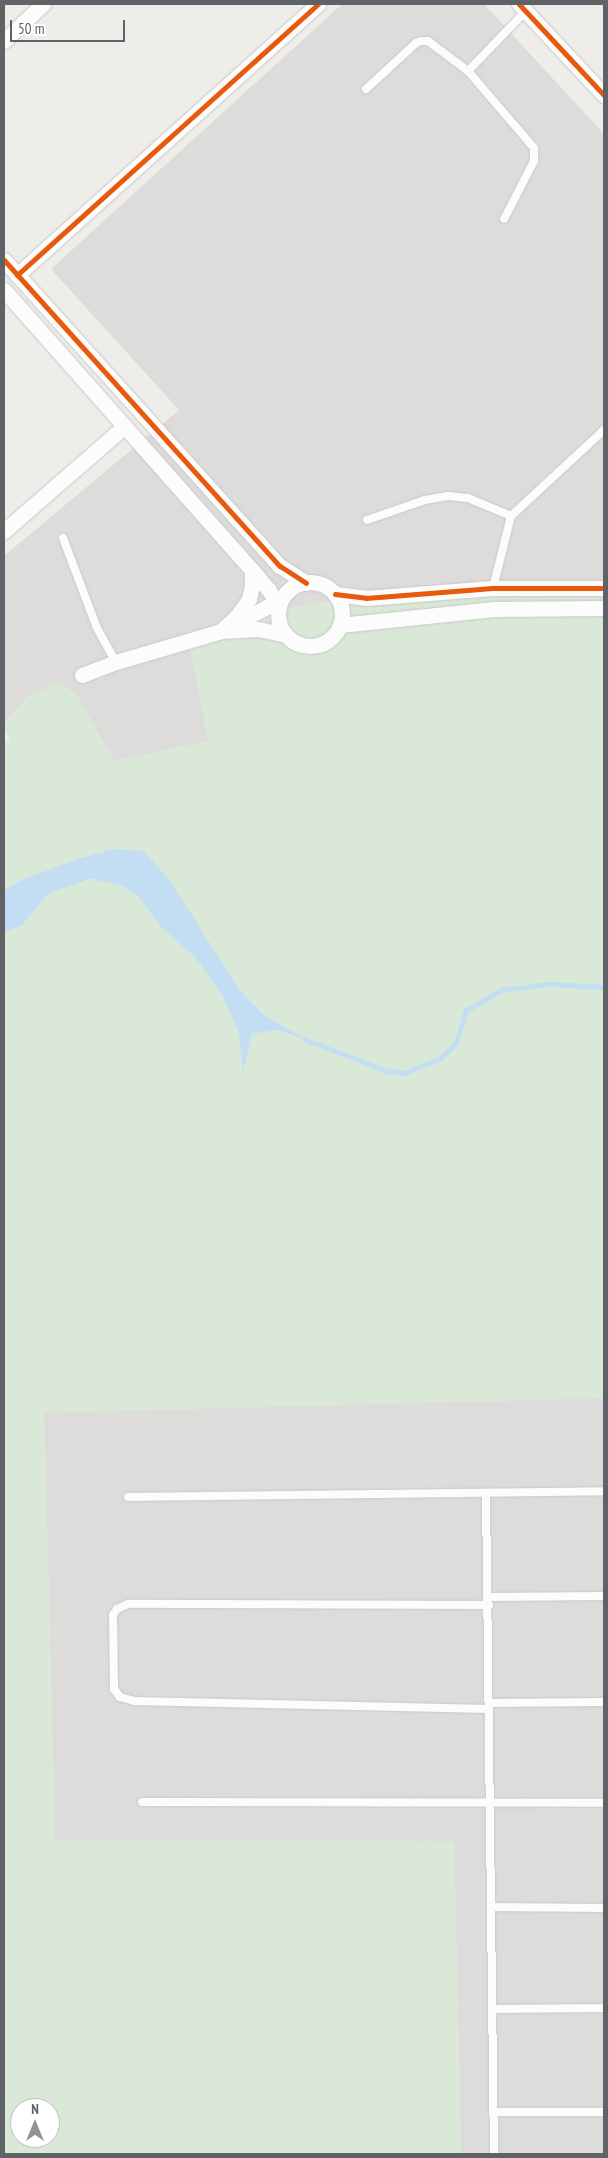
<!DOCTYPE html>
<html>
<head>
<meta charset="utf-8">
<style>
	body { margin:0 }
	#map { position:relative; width:608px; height:2158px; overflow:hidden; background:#eeedea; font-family:"PT Sans Narrow",sans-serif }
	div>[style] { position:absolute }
	.industrial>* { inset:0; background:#dedcda }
	.green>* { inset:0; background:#d9e8d7 }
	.water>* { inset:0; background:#c3def3 }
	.stream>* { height:4.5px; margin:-2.25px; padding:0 2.25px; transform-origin:2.25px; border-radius:2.25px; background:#c3def3 }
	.roads { filter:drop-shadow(0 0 1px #c9c9c9) drop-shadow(0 0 1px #c9c9c9) }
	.service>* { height:8px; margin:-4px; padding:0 4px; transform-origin:4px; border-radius:4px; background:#fcfcfc }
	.minor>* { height:15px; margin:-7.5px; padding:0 7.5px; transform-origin:7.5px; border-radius:7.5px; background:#fcfcfc }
	.minor>.ring { margin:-7.5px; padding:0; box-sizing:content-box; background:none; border:15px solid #fcfcfc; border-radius:50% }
	.cycleway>* { height:5px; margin:-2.5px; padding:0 2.5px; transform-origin:2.5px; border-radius:2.5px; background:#e8590c }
	span { translate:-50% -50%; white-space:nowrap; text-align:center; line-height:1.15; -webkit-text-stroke:4px #fff; paint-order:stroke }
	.frame { position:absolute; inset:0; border:5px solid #5f6266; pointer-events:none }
	.north { position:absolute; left:10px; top:2098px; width:50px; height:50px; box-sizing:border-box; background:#fff; border:1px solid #bfc0c2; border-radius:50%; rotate:0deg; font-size:14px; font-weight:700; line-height:20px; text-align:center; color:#5f6266 }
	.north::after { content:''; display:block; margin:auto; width:18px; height:22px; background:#919394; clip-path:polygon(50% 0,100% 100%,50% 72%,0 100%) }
	.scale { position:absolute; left:10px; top:20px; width:115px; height:22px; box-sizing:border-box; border:2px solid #5f6266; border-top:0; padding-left:6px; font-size:15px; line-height:18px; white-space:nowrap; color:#5f6266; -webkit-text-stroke:4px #fff; paint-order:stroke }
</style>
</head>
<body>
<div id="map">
	<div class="industrial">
		<i style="clip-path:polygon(342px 4px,484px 4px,604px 134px,604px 589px,190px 648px,209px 741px,114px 761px,76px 694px,28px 696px,4px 724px,4px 556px,179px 410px,51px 269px)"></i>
		<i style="clip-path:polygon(604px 1398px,604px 2154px,461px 2154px,454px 1841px,55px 1841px,44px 1412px)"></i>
	</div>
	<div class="green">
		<i style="clip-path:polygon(evenodd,604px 589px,604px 1398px,44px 1413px,55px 1840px,454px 1841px,461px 2154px,4px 2154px,4px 932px,21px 926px,48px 894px,91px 879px,118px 884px,137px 895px,162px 928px,194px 956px,221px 993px,239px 1033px,243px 1071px,252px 1034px,277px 1030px,305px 1039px,265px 1016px,238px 988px,208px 942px,113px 849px,80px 858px,21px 880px,4px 890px,4px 745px,10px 739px,4px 730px,4px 724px,28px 696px,59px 682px,76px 694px,114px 761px,208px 741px,190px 647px,293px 608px,350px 597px,604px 589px,20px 2108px,50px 2108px,50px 2138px,20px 2138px,20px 2108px)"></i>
	</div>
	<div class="water">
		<i style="clip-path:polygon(113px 849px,144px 851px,171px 882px,238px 988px,265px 1016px,308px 1040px,277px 1030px,252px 1034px,243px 1073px,239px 1033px,221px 993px,194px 956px,162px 928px,137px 895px,118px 884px,90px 879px,48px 894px,21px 926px,4px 932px,4px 890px,21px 880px,80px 858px)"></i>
	</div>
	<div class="stream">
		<i style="left:304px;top:1039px;width:90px;rotate:20.9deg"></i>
		<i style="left:388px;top:1071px;width:16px;rotate:7deg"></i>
		<i style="left:404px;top:1073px;width:40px;rotate:-22deg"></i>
		<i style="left:441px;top:1058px;width:21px;rotate:-45deg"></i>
		<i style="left:456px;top:1043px;width:34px;rotate:-73deg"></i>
		<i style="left:466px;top:1010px;width:41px;rotate:-29.1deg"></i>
		<i style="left:502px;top:990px;width:47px;rotate:-7.3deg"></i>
		<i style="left:549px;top:984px;width:55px;rotate:3.1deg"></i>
	</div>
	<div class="roads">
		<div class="service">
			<i style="left:468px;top:71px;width:101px;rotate:49.4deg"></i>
			<i style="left:534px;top:148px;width:13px;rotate:90deg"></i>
			<i style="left:534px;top:161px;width:65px;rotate:117.3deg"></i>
			<i style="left:366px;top:89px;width:68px;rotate:-42.6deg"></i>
			<i style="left:416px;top:43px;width:5px;rotate:-22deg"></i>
			<i style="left:421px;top:41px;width:7px"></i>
			<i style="left:428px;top:41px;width:50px;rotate:36.9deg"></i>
			<i style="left:468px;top:71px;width:83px;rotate:-46deg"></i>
			<i style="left:367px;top:520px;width:61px;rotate:-19deg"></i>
			<i style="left:425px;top:500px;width:23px;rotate:-10deg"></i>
			<i style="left:448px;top:496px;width:20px;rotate:6deg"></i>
			<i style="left:468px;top:498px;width:47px;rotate:22.7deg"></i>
			<i style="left:63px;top:538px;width:96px;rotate:69.3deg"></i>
			<i style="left:97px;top:628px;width:39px;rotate:61deg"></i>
			<i style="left:493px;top:588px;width:74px;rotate:-76deg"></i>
			<i style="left:511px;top:516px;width:127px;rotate:-42.8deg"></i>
			<i style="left:486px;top:1493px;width:661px;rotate:89.31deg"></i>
			<i style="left:128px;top:1497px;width:476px;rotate:-0.7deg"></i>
			<i style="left:489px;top:1597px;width:115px;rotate:-0.5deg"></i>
			<i style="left:489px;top:1605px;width:361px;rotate:-179.8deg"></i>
			<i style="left:128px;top:1604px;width:12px;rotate:156deg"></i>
			<i style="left:117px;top:1609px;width:7px;rotate:124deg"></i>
			<i style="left:113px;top:1615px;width:74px;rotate:89.2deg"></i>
			<i style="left:114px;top:1689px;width:10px;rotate:53deg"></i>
			<i style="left:120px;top:1697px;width:16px;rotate:15deg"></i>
			<i style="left:135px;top:1701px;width:354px;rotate:1.3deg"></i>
			<i style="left:489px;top:1703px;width:115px;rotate:-0.5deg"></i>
			<i style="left:142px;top:1802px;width:462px;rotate:0.1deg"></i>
			<i style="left:492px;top:1907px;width:112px;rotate:0.5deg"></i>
			<i style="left:493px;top:2009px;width:111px;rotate:-0.5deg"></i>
			<i style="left:494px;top:2112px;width:110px"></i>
		</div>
		<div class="minor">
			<i style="left:519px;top:4px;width:125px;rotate:47deg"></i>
			<i style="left:4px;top:41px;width:54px;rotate:-43.5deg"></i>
			<i style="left:4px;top:260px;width:412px;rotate:48deg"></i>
			<i style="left:280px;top:566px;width:31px;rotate:33deg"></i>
			<i style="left:17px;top:275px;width:405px;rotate:-42deg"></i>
			<i style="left:4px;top:290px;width:374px;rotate:48.5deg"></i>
			<i style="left:252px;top:570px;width:26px;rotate:50deg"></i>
			<i style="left:269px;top:590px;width:20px;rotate:60deg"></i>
			<i style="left:4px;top:531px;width:160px;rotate:-41deg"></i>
			<i style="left:252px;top:570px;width:15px;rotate:90deg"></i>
			<i style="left:252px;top:585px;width:14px;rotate:102deg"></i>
			<i style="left:249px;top:599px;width:19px;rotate:125deg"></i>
			<i style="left:238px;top:615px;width:23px;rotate:137deg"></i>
			<i style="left:221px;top:631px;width:37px;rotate:-3deg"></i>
			<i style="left:258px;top:629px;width:29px;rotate:12deg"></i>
			<i class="ring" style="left:278px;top:582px;width:49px;height:49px"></i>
			<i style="left:335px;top:594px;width:31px;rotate:7deg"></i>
			<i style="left:366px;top:598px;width:127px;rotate:-4.5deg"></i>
			<i style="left:493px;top:588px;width:111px"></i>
			<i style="left:340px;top:625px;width:155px;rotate:-5.9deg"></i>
			<i style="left:494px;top:609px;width:110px;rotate:-0.5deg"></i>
			<i style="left:82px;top:675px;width:36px;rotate:-21deg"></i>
			<i style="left:116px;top:662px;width:109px;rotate:-16.4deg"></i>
			<i style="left:221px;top:631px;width:62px;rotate:-27.8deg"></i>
		</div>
	</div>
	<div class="cycleway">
		<i style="left:519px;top:4px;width:125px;rotate:47deg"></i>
		<i style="left:4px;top:260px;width:412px;rotate:48deg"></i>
		<i style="left:280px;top:566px;width:31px;rotate:33deg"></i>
		<i style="left:17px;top:275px;width:405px;rotate:-42deg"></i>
		<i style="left:335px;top:594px;width:31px;rotate:7deg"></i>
		<i style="left:366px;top:598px;width:127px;rotate:-4.5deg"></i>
		<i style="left:493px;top:588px;width:111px"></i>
	</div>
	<div class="frame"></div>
	<div class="north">N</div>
	<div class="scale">50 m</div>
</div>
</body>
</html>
